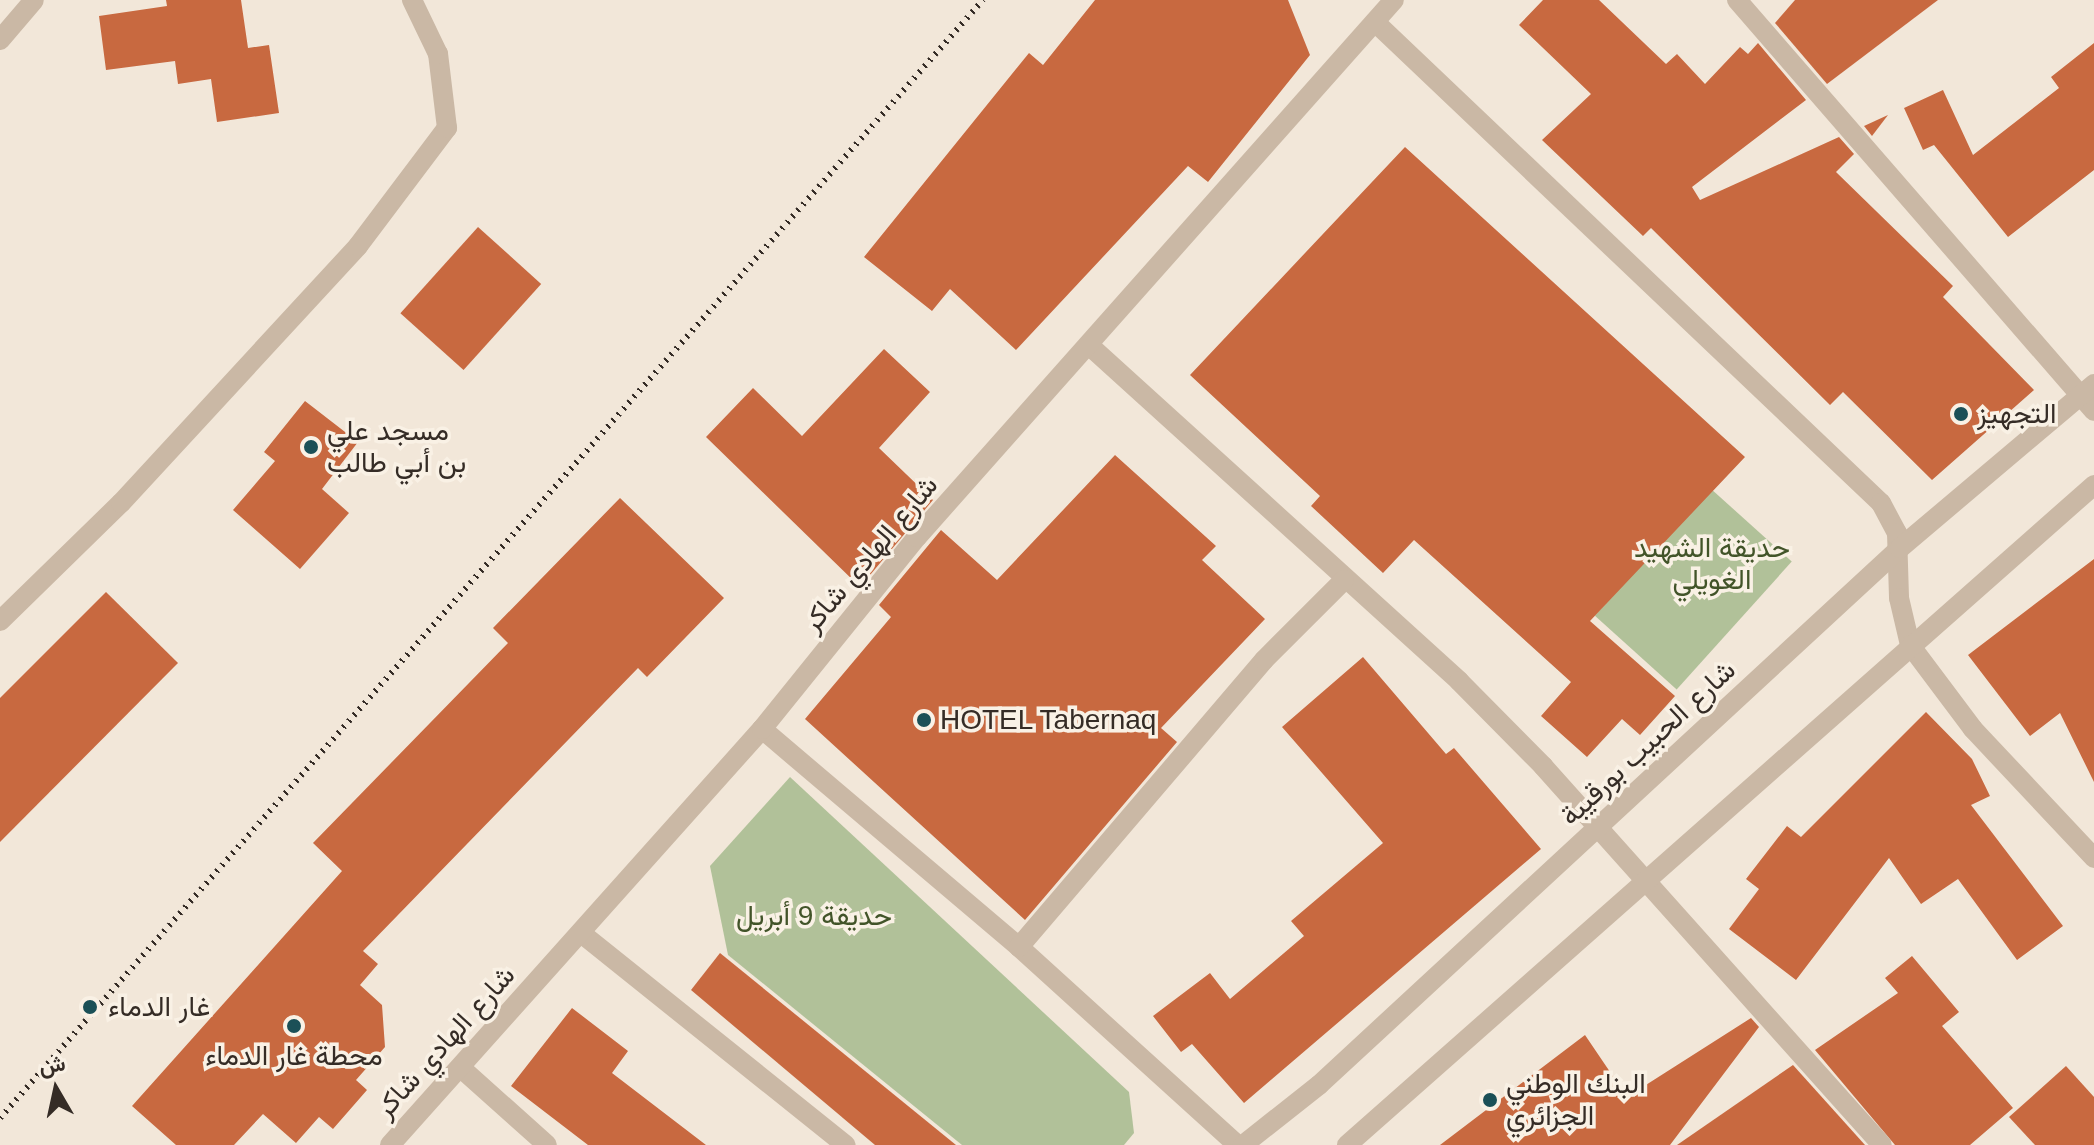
<!DOCTYPE html>
<html>
<head>
<meta charset="utf-8">
<style>
	body { margin:0 }
	#map { position:relative; width:2094px; height:1145px; overflow:hidden; background:#f2e7d9; font-family:Helvetica,Vazirmatn,sans-serif }
	div>[style] { position:absolute }
	.green>* { inset:0; background:#b1c199; transform-origin:0 0 }
	.building>* { inset:0; background:#c86940; transform-origin:0 0 }
	.minor>* { height:20px; margin:-10px; padding:0 10px; transform-origin:10px; border-radius:10px; background:#cab8a5 }
	.rail>* { height:6px; margin-top:-3px; transform-origin:0; background:repeating-linear-gradient(90deg,#352c26 0 2px,transparent 0 8px) }
	.dots>* { width:22px; height:22px; translate:-50% -50%; box-sizing:border-box; border:4px solid #f9f1e5; border-radius:50% }
	span { translate:-50% -50%; white-space:nowrap; text-align:center; line-height:1.15; -webkit-text-stroke:7px #f9f1e5; paint-order:stroke }
	.poi-label { font-size:28px; color:#352c26 }
	.left { translate:0 -50%; text-align:left }
	.park-label { font-size:28px; color:#425429 }
	.street-label { font-size:28px; color:#352c26 }
	.north { position:absolute; left:16px; top:1049px; width:80px; height:80px; -webkit-text-stroke:6px #f9f1e5; paint-order:stroke; rotate:351deg; font-size:22px; font-weight:700; line-height:32px; text-align:center; color:#352c26 }
	.north::after { content:''; display:block; margin:auto; width:28px; height:36px; background:#352c26; clip-path:polygon(50% 0,100% 100%,50% 72%,0 100%) }
</style>
</head>
<body>
<div id="map">
	<div class="green">
		<i style="left:1710px;top:488px;width:110px;height:172px;rotate:42deg"></i>
		<i style="clip-path:polygon(790px 777px,1129px 1092px,1134px 1133px,1124px 1145px,962px 1145px,728px 955px,710px 866px)"></i>
	</div>
	<div class="building">
		<i style="clip-path:polygon(166px 0,241px 0,248px 48px,269px 45px,279px 113px,217px 122px,211px 79px,178px 84px,175px 61px,106px 70px,99px 16px,167px 6px)"></i>
		<i style="clip-path:polygon(1095px 0,1288px 0,1310px 55px,1208px 182px,1188px 166px,1016px 350px,950px 289px,932px 311px,864px 257px,1029px 53px,1043px 65px)"></i>
		<i style="clip-path:polygon(1543px 0,1599px 0,1666px 64px,1677px 54px,1705px 84px,1740px 47px,1748px 54px,1758px 43px,1806px 100px,1692px 187px,1700px 200px,1839px 137px,1854px 154px,1836px 172px,1953px 286px,1943px 297px,2034px 390px,1932px 480px,1843px 392px,1830px 405px,1651px 228px,1643px 236px,1542px 140px,1591px 94px,1519px 25px)"></i>
		<i style="clip-path:polygon(1795px 0,1938px 0,1827px 84px,1775px 23px)"></i>
		<i style="clip-path:polygon(2094px 43px,2094px 170px,2008px 237px,1934px 145px,1923px 150px,1904px 108px,1943px 90px,1973px 155px,2059px 88px,2051px 77px)"></i>
		<i style="clip-path:polygon(1888px 115px,1872px 136px,1864px 126px)"></i>
		<i style="clip-path:polygon(1405px 147px,1745px 457px,1590px 621px,1675px 696px,1640px 735px,1622px 719px,1587px 757px,1541px 716px,1571px 682px,1414px 540px,1383px 573px,1311px 506px,1320px 496px,1190px 375px)"></i>
		<i style="left:478px;top:227px;width:85px;height:116px;rotate:42deg"></i>
		<i style="clip-path:polygon(884px 349px,930px 392px,879px 448px,933px 500px,860px 587px,706px 437px,753px 388px,802px 436px)"></i>
		<i style="clip-path:polygon(305px 401px,358px 442px,322px 489px,349px 513px,300px 569px,233px 510px,275px 461px,264px 452px)"></i>
		<i style="clip-path:polygon(1115px 455px,1216px 546px,1202px 560px,1265px 619px,1161px 728px,1177px 742px,1025px 920px,805px 719px,891px 617px,879px 605px,941px 530px,997px 580px)"></i>
		<i style="clip-path:polygon(620px 498px,724px 598px,647px 677px,638px 668px,363px 951px,378px 964px,360px 985px,382px 1005px,385px 1047px,356px 1080px,367px 1090px,333px 1129px,319px 1117px,296px 1143px,263px 1114px,234px 1145px,176px 1145px,132px 1106px,342px 871px,313px 843px,508px 643px,493px 628px)"></i>
		<i style="clip-path:polygon(2094px 559px,2094px 782px,2060px 713px,2030px 736px,1968px 655px)"></i>
		<i style="clip-path:polygon(106px 592px,178px 663px,0 842px,0 698px)"></i>
		<i style="clip-path:polygon(1363px 657px,1446px 754px,1454px 748px,1541px 849px,1244px 1103px,1192px 1044px,1181px 1052px,1153px 1016px,1210px 973px,1230px 999px,1304px 936px,1291px 921px,1383px 843px,1282px 727px)"></i>
		<i style="clip-path:polygon(1926px 712px,1972px 759px,1990px 796px,1971px 805px,2063px 926px,2017px 960px,1958px 879px,1921px 904px,1889px 858px,1796px 980px,1729px 929px,1759px 889px,1746px 879px,1787px 826px,1801px 837px)"></i>
		<i style="clip-path:polygon(720px 953px,956px 1145px,875px 1145px,691px 990px)"></i>
		<i style="clip-path:polygon(1912px 956px,1959px 1012px,1942px 1026px,2013px 1108px,1970px 1145px,1895px 1145px,1815px 1050px,1898px 993px,1885px 978px)"></i>
		<i style="clip-path:polygon(572px 1008px,628px 1051px,612px 1073px,706px 1145px,588px 1145px,511px 1086px)"></i>
		<i style="clip-path:polygon(1751px 1018px,1759px 1027px,1670px 1145px,1440px 1145px,1585px 1035px,1627px 1097px)"></i>
		<i style="clip-path:polygon(1793px 1065px,1865px 1145px,1677px 1145px)"></i>
		<i style="clip-path:polygon(2066px 1066px,2094px 1097px,2094px 1145px,2035px 1145px,2009px 1117px)"></i>
	</div>
	<div class="minor">
		<i style="left:1737px;top:0;width:544px;rotate:49.02deg"></i>
		<i style="left:1375px;top:22px;width:698px;rotate:43.55deg"></i>
		<i style="left:1881px;top:503px;width:34px;rotate:62deg"></i>
		<i style="left:1897px;top:533px;width:65px;rotate:88.2deg"></i>
		<i style="left:1899px;top:598px;width:48px;rotate:76.8deg"></i>
		<i style="left:1910px;top:645px;width:105px;rotate:53.1deg"></i>
		<i style="left:1973px;top:729px;width:177px;rotate:46.8deg"></i>
		<i style="left:0;top:40px;width:52px;rotate:-49.6deg"></i>
		<i style="left:1091px;top:347px;width:497px;rotate:42.2deg"></i>
		<i style="left:1459px;top:681px;width:120px;rotate:45.3deg"></i>
		<i style="left:1543px;top:766px;width:508px;rotate:48.19deg"></i>
		<i style="left:0;top:621px;width:169px;rotate:-44.3deg"></i>
		<i style="left:121px;top:503px;width:350px;rotate:-47.3deg"></i>
		<i style="left:358px;top:246px;width:148px;rotate:-53deg"></i>
		<i style="left:447px;top:128px;width:75px;rotate:-96.9deg"></i>
		<i style="left:438px;top:54px;width:60px;rotate:-115.7deg"></i>
		<i style="left:762px;top:729px;width:337px;rotate:40.3deg"></i>
		<i style="left:1019px;top:947px;width:294px;rotate:42.2deg"></i>
		<i style="left:581px;top:933px;width:339px;rotate:38.7deg"></i>
		<i style="left:1019px;top:947px;width:377px;rotate:-49.5deg"></i>
		<i style="left:1264px;top:660px;width:113px;rotate:-45deg"></i>
		<i style="left:461px;top:1068px;width:115px;rotate:41.8deg"></i>
		<i style="left:390px;top:1145px;width:558px;rotate:-48.2deg"></i>
		<i style="left:762px;top:729px;width:247px;rotate:-51.1deg"></i>
		<i style="left:917px;top:537px;width:718px;rotate:-48.39deg"></i>
		<i style="left:1243px;top:1145px;width:97px;rotate:-38.3deg"></i>
		<i style="left:1319px;top:1085px;width:791px;rotate:-42.75deg"></i>
		<i style="left:1900px;top:548px;width:254px;rotate:-40.2deg"></i>
		<i style="left:1347px;top:1145px;width:997px;rotate:-41.46deg"></i>
	</div>
	<div class="rail">
		<i style="left:0;top:1118px;width:1489px;rotate:-48.68deg"></i>
	</div>
	<div class="dots">
		<i style="left:1961px;top:414px;background:#1b5057"></i>
		<i style="left:311px;top:447px;background:#1b5057"></i>
		<i style="left:924px;top:720px;background:#1b5057"></i>
		<i style="left:90px;top:1007px;background:#1b5057"></i>
		<i style="left:294px;top:1026px;background:#1b5057"></i>
		<i style="left:1490px;top:1100px;background:#1b5057"></i>
	</div>
	<div class="poi-label">
		<span class="left" style="left:1977px;top:414px">التجهيز</span>
		<span class="left" style="left:327px;top:447px">مسجد علي<br>بن أبي طالب</span>
		<span class="left" style="left:940px;top:720px">HOTEL Tabernaq</span>
		<span class="left" style="left:108px;top:1007px">غار الدماء</span>
		<span style="left:294px;top:1056px">محطة غار الدماء</span>
		<span class="left" style="left:1506px;top:1100px">البنك الوطني<br>الجزائري</span>
	</div>
	<div class="park-label">
		<span style="left:1712px;top:564px">حديقة الشهيد<br>الغويلي</span>
		<span style="left:814px;top:916px">حديقة 9 أبريل</span>
	</div>
	<div class="street-label">
		<span style="left:870px;top:554px;rotate:-50deg">شارع الهادي شاكر</span>
		<span style="left:1648px;top:743px;rotate:-43deg">شارع الحبيب بورقيبة</span>
		<span style="left:445px;top:1042px;rotate:-48deg">شارع الهادي شاكر</span>
	</div>
	<div class="north">ش</div>
</div>
</body>
</html>
